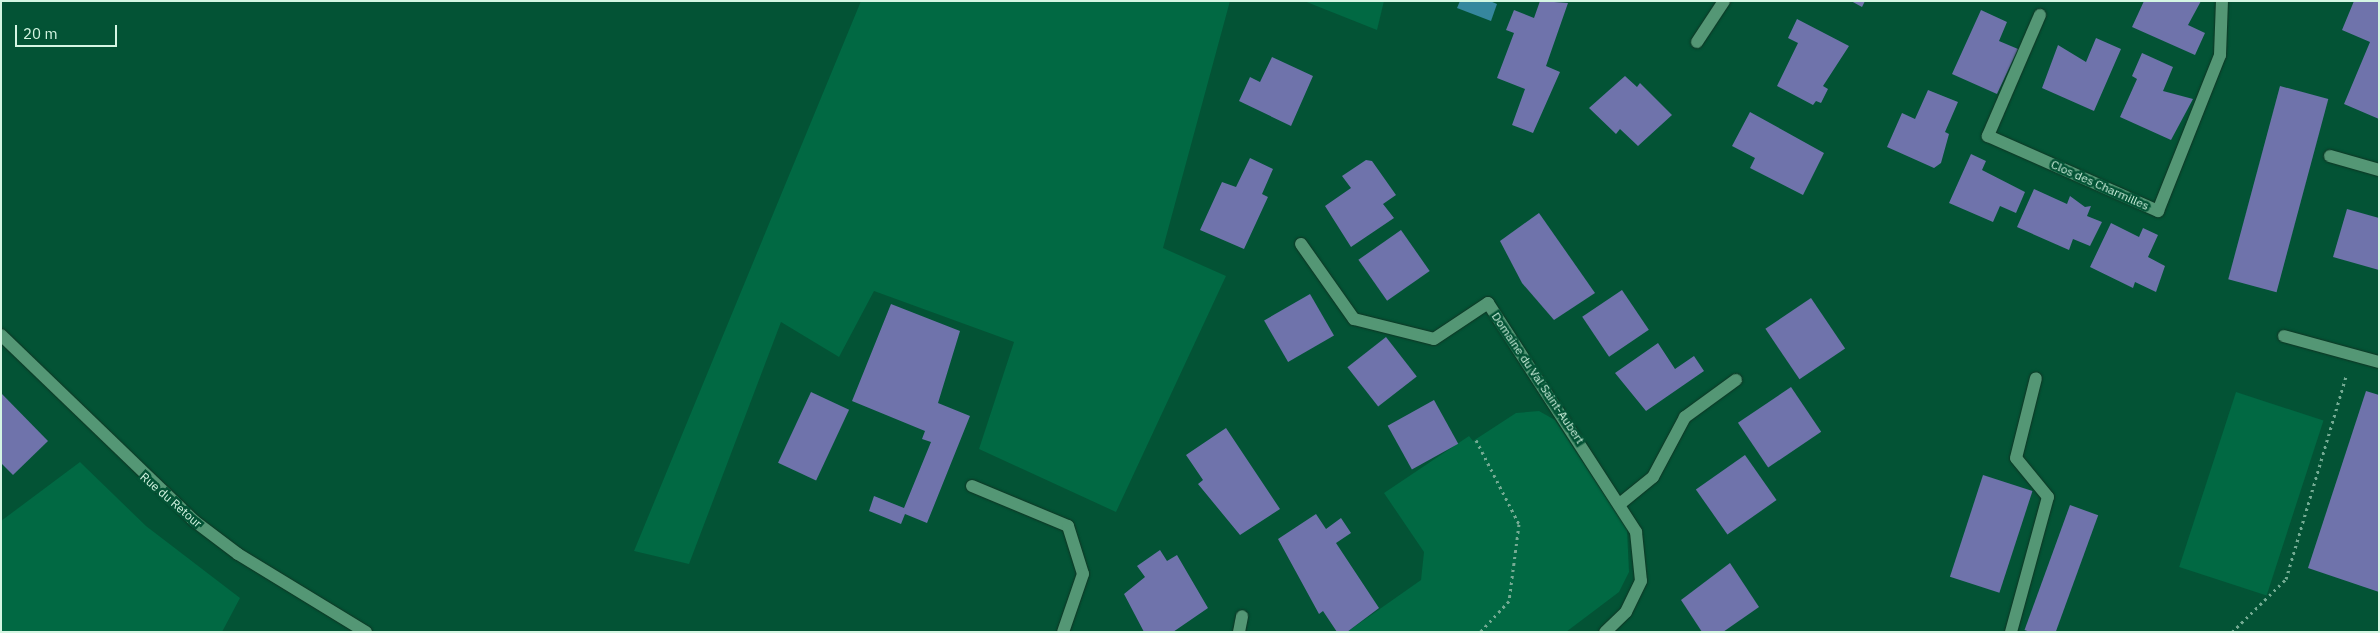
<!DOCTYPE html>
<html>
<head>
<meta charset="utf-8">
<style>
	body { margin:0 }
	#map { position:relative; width:2380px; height:633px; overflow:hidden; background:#035335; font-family:"IBM Plex Sans",sans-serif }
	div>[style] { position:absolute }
	.green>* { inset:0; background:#016943; transform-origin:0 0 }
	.water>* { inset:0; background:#36879e }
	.building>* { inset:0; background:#6f73ab; transform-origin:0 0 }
	.path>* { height:3px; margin-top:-1.5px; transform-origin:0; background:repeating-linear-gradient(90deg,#74ab93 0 2.5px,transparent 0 6.5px) }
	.roads { filter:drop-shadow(0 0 1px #0f3423) drop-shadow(0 0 1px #0f3423) }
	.minor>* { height:12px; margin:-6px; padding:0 6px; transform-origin:6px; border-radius:6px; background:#549775 }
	span { translate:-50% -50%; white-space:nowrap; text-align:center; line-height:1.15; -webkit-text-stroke:5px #035335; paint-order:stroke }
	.street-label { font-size:12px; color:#d5f6e3 }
	.frame { position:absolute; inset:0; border:2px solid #d5f6e3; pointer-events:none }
	.scale { position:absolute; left:15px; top:25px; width:102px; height:22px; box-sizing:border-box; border:2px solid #d5f6e3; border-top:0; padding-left:6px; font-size:15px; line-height:18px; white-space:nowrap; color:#d5f6e3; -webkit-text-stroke:4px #035335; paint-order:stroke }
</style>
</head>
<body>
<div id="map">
	<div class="green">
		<i style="clip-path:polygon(861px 1px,1230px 1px,1163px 248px,1226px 276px,1116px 512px,979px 449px,1014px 342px,874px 291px,839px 357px,781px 322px,689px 564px,634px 551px)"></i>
		<i style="clip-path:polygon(1304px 1px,1384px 1px,1377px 30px)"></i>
		<i style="left:2236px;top:392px;width:92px;height:184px;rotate:18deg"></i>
		<i style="clip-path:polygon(1539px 411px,1555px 420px,1627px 529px,1629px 572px,1619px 592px,1566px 632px,1347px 632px,1421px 580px,1424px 552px,1384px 493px,1469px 436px,1473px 441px,1516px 413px)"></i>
		<i style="clip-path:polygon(80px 462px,146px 526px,240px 598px,222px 632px,1px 632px,1px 521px)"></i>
	</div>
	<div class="water">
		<i style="clip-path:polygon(1460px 1px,1490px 1px,1497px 4px,1491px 21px,1457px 8px)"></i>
	</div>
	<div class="building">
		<i style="clip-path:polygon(1540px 1px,1568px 3px,1546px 66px,1560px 72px,1533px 133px,1512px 125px,1525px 89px,1497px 78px,1514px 33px,1506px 30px,1514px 10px,1534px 18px)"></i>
		<i style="clip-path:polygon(1851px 1px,1865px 1px,1862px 7px)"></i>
		<i style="clip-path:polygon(2144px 1px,2201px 1px,2188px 25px,2205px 33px,2195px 55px,2132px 27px)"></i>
		<i style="clip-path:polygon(2354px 1px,2379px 1px,2379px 119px,2344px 104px,2370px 42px,2342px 30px)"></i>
		<i style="clip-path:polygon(1981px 10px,2007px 22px,1999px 41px,2018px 49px,1997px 94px,1952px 74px)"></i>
		<i style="clip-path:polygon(1797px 19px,1849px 46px,1823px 86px,1828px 89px,1821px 103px,1816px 101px,1813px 105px,1777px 86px,1798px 43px,1788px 38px)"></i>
		<i style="clip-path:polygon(2096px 38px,2121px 49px,2094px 111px,2042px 88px,2058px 45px,2086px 62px)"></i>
		<i style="clip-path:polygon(2142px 53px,2173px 67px,2163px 91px,2193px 99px,2171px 140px,2120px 117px,2137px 79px,2132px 76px)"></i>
		<i style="clip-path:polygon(1272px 57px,1313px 76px,1291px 126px,1239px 101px,1250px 77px,1260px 82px)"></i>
		<i style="clip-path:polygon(1625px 76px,1637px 87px,1640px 83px,1672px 115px,1638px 146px,1620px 129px,1616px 134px,1589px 108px)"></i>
		<i style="left:2280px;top:86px;width:50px;height:200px;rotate:15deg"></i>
		<i style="clip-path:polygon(1928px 90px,1958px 102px,1945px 132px,1949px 134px,1941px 163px,1934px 168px,1887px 147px,1902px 113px,1915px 119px)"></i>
		<i style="clip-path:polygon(1750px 112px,1824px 153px,1803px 195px,1750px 168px,1755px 158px,1732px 146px)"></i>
		<i style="clip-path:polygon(1971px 154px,1986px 161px,1982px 170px,2025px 192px,2016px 213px,2000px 206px,1993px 222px,1949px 203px)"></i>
		<i style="clip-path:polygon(1250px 158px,1273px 169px,1262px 194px,1268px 197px,1244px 249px,1200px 230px,1222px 182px,1236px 187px)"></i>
		<i style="clip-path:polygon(1366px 160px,1372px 161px,1396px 195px,1383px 204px,1394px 218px,1351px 247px,1325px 206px,1351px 188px,1342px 176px)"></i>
		<i style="clip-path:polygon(2034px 189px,2067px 204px,2070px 196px,2085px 207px,2091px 206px,2087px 216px,2102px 222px,2090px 246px,2073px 239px,2069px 250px,2017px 227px)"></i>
		<i style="clip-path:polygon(2347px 209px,2379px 218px,2379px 270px,2333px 257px)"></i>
		<i style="clip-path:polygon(1539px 213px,1595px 293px,1554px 320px,1522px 283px,1500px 241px)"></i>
		<i style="clip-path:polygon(2111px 223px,2139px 237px,2143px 228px,2158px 235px,2148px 257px,2165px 266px,2156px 292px,2135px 282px,2133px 288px,2090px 267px)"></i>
		<i style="left:1401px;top:230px;width:50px;height:52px;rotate:55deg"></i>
		<i style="left:1622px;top:290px;width:48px;height:48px;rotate:56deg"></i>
		<i style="left:1310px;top:294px;width:48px;height:53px;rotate:60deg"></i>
		<i style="left:1811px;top:298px;width:61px;height:55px;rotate:56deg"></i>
		<i style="clip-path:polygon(891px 304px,960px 331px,938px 403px,970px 416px,927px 523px,905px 514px,901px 524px,869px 511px,874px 496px,904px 508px,931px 442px,922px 439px,925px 431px,852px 401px)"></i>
		<i style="left:1386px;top:337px;width:50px;height:49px;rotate:52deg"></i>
		<i style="clip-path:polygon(1658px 343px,1675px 369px,1694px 356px,1704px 371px,1646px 411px,1615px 373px)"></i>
		<i style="left:1791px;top:387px;width:54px;height:64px;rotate:56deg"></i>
		<i style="clip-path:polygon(2366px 391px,2379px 395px,2379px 592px,2308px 568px)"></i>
		<i style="left:811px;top:392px;width:42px;height:78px;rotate:25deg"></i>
		<i style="clip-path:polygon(1px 393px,48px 441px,13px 475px,1px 463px)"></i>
		<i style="left:1434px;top:400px;width:50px;height:53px;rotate:61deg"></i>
		<i style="clip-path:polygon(1226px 428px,1280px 509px,1240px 535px,1198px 484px,1203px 480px,1186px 455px)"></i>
		<i style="left:1745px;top:455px;width:55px;height:60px;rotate:55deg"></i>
		<i style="left:1983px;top:475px;width:52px;height:107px;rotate:18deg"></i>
		<i style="left:2070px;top:505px;width:30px;height:133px;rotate:20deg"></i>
		<i style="clip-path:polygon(1316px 514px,1326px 529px,1341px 518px,1351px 533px,1336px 543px,1379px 608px,1347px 632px,1337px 632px,1323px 611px,1319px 614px,1278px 539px)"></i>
		<i style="clip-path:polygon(1160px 550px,1167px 561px,1177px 555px,1208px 608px,1173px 632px,1144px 632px,1124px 594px,1145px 577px,1137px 566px)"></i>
		<i style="clip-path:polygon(1730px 563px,1759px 607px,1723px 632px,1702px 632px,1681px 600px)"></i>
	</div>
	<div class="path">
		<i style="left:1476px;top:440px;width:94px;rotate:62.9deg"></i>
		<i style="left:1519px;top:524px;width:78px;rotate:97.4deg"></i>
		<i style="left:1509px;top:601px;width:42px;rotate:133.1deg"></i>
		<i style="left:2232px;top:632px;width:76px;rotate:-44.5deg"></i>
		<i style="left:2286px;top:579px;width:211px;rotate:-73.5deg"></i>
	</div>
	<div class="roads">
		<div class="minor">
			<i style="left:2040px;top:15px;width:132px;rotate:113.3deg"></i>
			<i style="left:1988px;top:136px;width:186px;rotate:23.8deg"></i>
			<i style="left:2158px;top:211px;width:168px;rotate:-68.3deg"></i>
			<i style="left:2220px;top:55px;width:54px;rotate:-87.9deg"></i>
			<i style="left:1697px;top:42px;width:49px;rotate:-56.6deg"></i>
			<i style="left:2330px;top:156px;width:51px;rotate:15.9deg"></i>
			<i style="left:1301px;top:244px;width:92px;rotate:54.8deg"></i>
			<i style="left:1354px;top:319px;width:82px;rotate:14deg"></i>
			<i style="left:1434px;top:339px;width:65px;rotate:-33.7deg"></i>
			<i style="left:1488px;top:303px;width:273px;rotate:57.1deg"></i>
			<i style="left:1636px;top:532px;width:49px;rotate:84.2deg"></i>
			<i style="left:1641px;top:581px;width:34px;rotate:116deg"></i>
			<i style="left:1626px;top:612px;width:29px;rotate:136deg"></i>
			<i style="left:1px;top:335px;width:267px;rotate:43.9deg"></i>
			<i style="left:193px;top:520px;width:56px;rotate:37.1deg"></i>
			<i style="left:238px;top:554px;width:150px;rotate:31.4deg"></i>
			<i style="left:2284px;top:336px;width:98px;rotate:15.3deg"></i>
			<i style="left:972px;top:486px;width:104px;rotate:22.6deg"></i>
			<i style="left:1068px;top:526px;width:50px;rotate:72.6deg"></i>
			<i style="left:1083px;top:574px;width:61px;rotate:109deg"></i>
			<i style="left:1621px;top:503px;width:41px;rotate:-39.1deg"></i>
			<i style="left:1653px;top:477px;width:68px;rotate:-61.9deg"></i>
			<i style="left:1685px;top:417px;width:63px;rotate:-36deg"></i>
			<i style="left:1239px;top:632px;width:16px;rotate:-79deg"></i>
			<i style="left:2011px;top:632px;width:140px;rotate:-74.7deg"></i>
			<i style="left:2048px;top:497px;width:50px;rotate:-129.4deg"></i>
			<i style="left:2016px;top:458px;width:82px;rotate:-76deg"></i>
		</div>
	</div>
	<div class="street-label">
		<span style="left:2100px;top:185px;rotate:24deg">Clos des Charmilles</span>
		<span style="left:1538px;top:378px;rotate:56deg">Domaine du Val Saint-Aubert</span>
		<span style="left:171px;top:500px;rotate:41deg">Rue du Retour</span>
	</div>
	<div class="frame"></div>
	<div class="scale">20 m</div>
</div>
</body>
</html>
